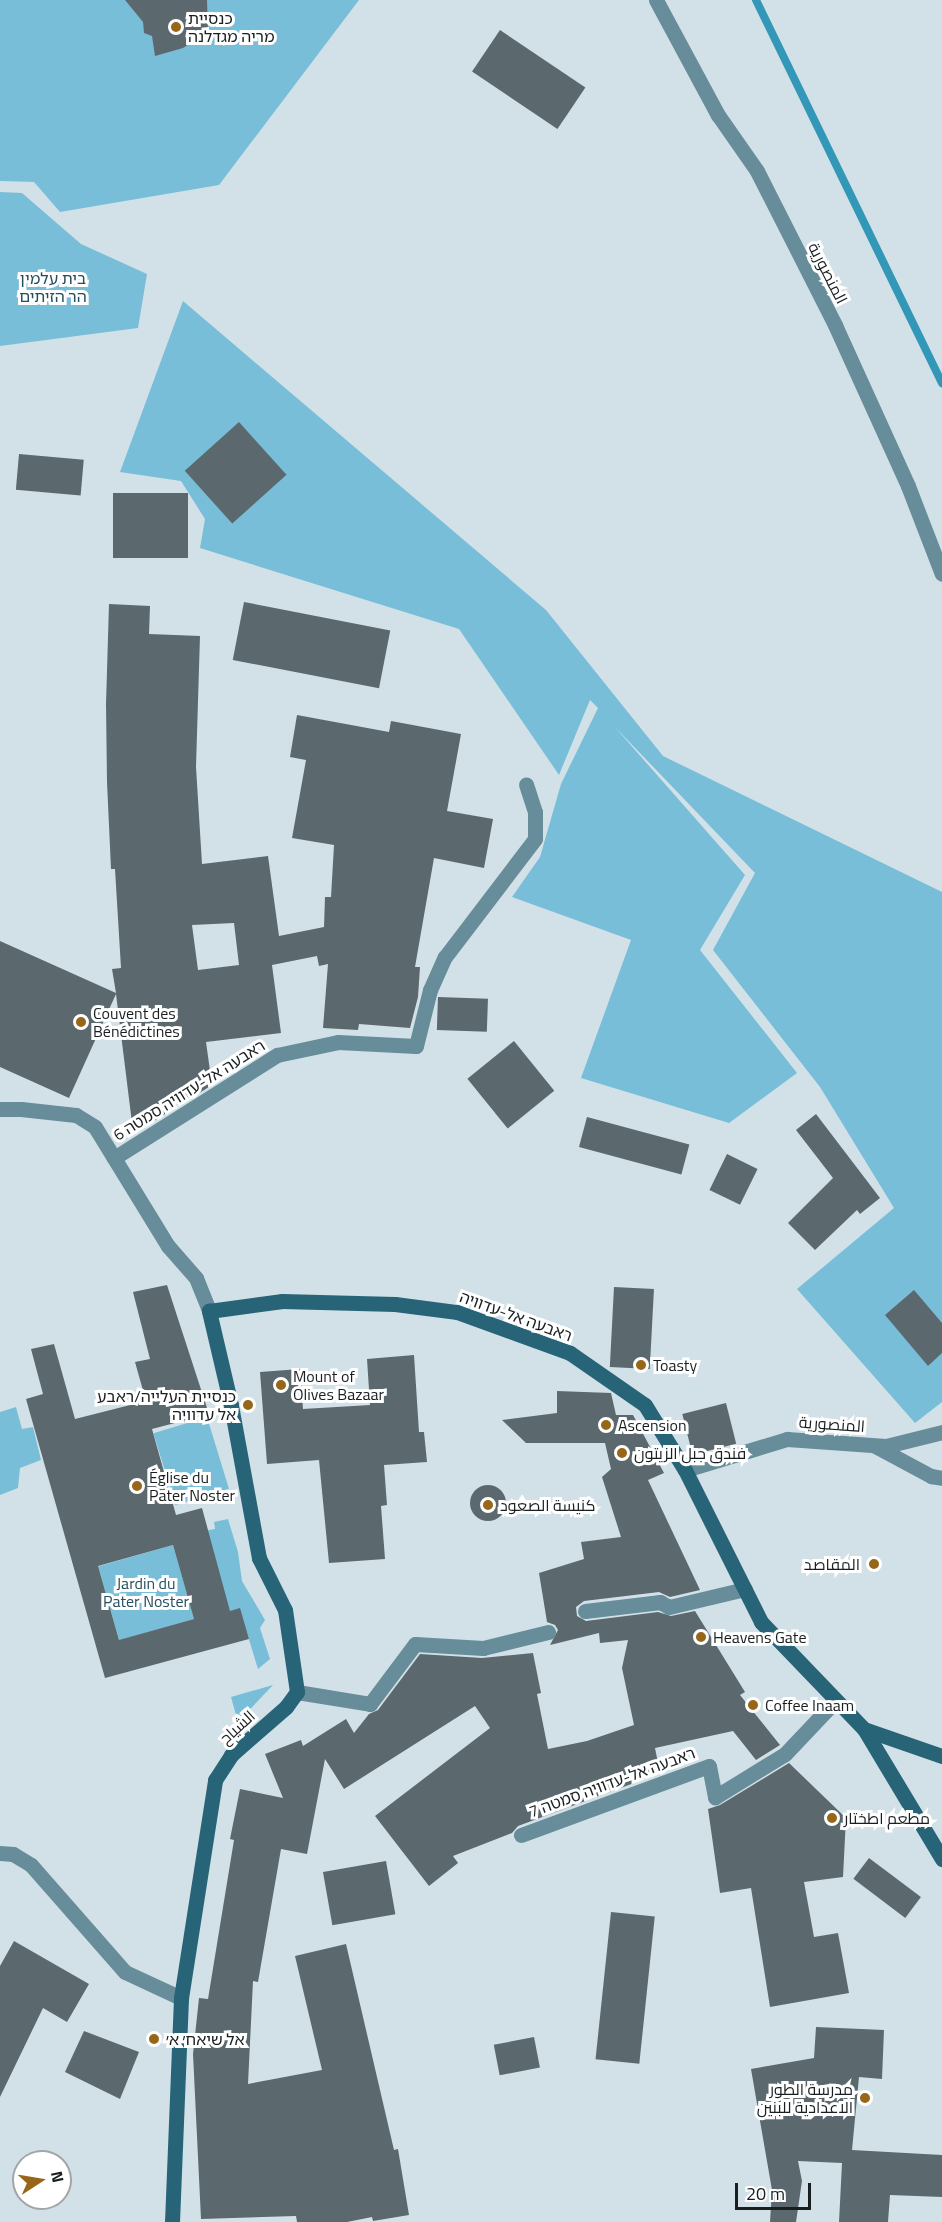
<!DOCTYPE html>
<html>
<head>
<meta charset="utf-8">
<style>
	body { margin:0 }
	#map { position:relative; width:942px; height:2222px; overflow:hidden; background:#d2e1e7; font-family:"Titillium Web",Cairo,"Noto Sans Hebrew",sans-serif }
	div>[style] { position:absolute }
	.green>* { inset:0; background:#78bed8; transform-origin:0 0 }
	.stream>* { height:8px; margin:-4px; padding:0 4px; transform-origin:4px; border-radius:4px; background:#3397b7 }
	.building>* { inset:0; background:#5b696e; transform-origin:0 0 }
	.round { border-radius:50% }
	.street>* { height:15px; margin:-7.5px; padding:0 7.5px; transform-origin:7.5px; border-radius:7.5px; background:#678c9a }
	.secondary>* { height:15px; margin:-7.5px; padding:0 7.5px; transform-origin:7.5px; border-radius:7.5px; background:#286478 }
	.dots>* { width:16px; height:16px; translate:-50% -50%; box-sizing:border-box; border:3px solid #fff; border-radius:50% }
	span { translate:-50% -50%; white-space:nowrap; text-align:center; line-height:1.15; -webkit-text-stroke:6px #fff; paint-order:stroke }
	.poi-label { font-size:16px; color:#191f21 }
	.left { translate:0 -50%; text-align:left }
	.right { translate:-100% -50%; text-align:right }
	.street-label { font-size:16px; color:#191f21 }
	.park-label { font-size:16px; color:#254f5d }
	.north { position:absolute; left:12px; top:2150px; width:60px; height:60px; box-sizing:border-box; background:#fff; border:2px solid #a3a5a6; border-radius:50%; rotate:78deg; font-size:16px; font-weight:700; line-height:24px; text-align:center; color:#191f21 }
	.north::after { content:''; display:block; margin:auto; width:21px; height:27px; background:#976618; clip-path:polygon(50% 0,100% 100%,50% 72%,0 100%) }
	.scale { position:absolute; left:735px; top:2183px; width:76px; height:27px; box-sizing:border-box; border:3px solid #191f21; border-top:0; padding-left:8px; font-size:18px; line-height:21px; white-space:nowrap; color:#191f21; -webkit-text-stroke:4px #fff; paint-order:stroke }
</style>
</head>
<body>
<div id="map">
	<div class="green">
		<i style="clip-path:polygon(0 0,359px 0,219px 185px,60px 212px,34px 182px,0 181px)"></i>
		<i style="clip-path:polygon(0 192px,22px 193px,81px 244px,147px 274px,138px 328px,0 346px)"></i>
		<i style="clip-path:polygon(183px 301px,546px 610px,663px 756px,942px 892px,942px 1402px,915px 1423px,797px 1289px,894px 1208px,820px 1087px,713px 950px,755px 873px,614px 726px,745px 875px,700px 950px,797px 1073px,729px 1123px,581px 1078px,631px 940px,512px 897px,540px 857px,561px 784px,598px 708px,590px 700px,559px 775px,459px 629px,200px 548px,205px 519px,181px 481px,120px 472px)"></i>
		<i style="clip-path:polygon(16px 1407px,22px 1429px,33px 1427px,41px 1460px,20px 1468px,18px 1488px,0 1495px,0 1412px)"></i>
		<i style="left:207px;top:1417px;width:75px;height:56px;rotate:73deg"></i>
		<i style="clip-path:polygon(228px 1519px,238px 1552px,242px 1581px,265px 1620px,260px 1628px,270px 1659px,258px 1669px,247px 1633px,218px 1619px,192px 1533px,215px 1529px,214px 1522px)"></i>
		<i style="left:173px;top:1545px;width:77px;height:78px;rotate:74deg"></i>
		<i style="clip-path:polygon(273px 1685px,238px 1722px,231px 1697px)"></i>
	</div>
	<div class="stream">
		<i style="left:756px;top:0;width:426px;rotate:64.1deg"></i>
	</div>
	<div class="building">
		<i style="clip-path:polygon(125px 0,207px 0,208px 32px,183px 48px,155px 56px,152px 36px,144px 33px,143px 22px)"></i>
		<i style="left:500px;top:30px;width:103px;height:50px;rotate:34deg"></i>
		<i style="left:239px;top:422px;width:71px;height:73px;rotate:48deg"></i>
		<i style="left:19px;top:454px;width:65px;height:36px;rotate:5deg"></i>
		<i style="left:113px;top:493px;width:75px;height:65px"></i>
		<i style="left:244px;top:602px;width:149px;height:59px;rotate:11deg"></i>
		<i style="clip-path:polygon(evenodd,109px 604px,150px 606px,149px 634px,200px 636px,196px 767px,202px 864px,268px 856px,279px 936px,324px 927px,325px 897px,331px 897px,334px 845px,292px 838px,306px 760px,290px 757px,297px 715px,389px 732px,391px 721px,461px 734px,447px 811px,493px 819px,484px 868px,434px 858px,415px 967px,420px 967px,418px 997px,410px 1028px,359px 1024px,358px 1030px,323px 1028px,328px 964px,319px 966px,317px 956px,272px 965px,281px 1033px,206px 1042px,212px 1085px,193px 1097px,164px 1100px,165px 1114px,156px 1120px,132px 1123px,116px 994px,69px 1098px,0 1067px,0 941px,116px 993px,112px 969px,121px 968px,115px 869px,111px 869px,107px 782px,106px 704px,109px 604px,234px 923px,239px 965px,198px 970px,192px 925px,234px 923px)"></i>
		<i style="left:438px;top:997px;width:50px;height:33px;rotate:2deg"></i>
		<i style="left:514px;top:1041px;width:64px;height:60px;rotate:51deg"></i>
		<i style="clip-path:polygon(816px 1114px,880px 1198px,860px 1214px,857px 1210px,815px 1250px,788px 1223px,833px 1178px,796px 1130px)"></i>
		<i style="left:587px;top:1117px;width:106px;height:31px;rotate:15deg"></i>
		<i style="left:727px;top:1154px;width:34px;height:40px;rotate:26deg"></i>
		<i style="clip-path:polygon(evenodd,167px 1285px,209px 1414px,152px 1429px,176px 1515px,202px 1508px,230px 1611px,240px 1608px,249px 1639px,105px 1678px,26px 1399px,43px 1394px,31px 1349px,54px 1344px,75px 1419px,146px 1401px,135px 1362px,150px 1359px,133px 1292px,167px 1285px,173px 1545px,194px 1619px,119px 1640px,98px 1566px,173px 1545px)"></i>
		<i style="left:614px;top:1287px;width:40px;height:80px;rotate:3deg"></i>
		<i style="clip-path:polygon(914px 1290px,942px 1323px,942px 1353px,928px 1366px,885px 1315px)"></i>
		<i style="clip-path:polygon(414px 1355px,419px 1432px,424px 1432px,427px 1462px,384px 1465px,387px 1505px,381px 1506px,385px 1559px,329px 1563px,319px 1460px,267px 1464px,260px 1372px,300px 1369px,303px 1409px,370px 1405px,367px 1359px)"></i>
		<i style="clip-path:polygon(557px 1391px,611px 1393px,616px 1415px,633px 1415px,664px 1473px,648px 1480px,700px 1590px,670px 1597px,659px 1592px,584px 1601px,576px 1607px,577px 1616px,586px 1621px,658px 1612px,671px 1616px,695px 1611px,745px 1692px,740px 1695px,780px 1745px,756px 1760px,733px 1731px,655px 1748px,660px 1773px,633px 1780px,634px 1783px,518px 1826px,512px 1833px,453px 1856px,458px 1863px,429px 1886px,375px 1816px,490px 1728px,475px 1706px,344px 1789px,325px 1759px,307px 1854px,281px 1849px,258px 1982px,253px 1981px,248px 2084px,322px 2070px,295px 1956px,346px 1944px,394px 2150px,398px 2149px,409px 2215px,373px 2221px,372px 2217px,347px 2222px,297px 2222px,296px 2216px,201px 2219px,193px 2054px,199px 1998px,208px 1999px,234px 1840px,230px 1839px,240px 1789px,283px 1798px,265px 1754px,301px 1740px,303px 1746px,346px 1719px,354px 1733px,369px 1714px,378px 1710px,420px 1654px,482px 1658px,533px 1653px,541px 1693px,537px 1694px,548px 1749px,587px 1741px,634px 1725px,622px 1668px,628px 1640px,600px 1643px,599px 1633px,550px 1645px,558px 1630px,555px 1625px,547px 1622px,539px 1573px,584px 1559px,581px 1542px,621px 1537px,602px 1477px,611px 1469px,605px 1443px,526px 1443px,502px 1420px,557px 1413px)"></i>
		<i style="left:726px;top:1403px;width:42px;height:45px;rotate:76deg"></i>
		<i class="round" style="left:470px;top:1485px;width:36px;height:36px"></i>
		<i style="clip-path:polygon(789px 1763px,846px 1818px,843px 1877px,804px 1882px,814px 1937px,838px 1933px,849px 1993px,770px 2007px,751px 1888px,720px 1893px,708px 1809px,720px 1805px)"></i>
		<i style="left:869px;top:1858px;width:65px;height:26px;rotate:37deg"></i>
		<i style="left:386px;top:1861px;width:54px;height:64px;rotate:80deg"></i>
		<i style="left:611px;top:1912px;width:44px;height:148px;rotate:6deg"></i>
		<i style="clip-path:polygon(14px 1941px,89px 1984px,67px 2022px,43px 2008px,0 2097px,0 1966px)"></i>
		<i style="clip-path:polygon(816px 2027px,884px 2030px,882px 2079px,859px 2077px,852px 2150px,942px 2155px,942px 2197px,890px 2195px,888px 2222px,839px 2222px,842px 2163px,798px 2161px,802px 2181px,796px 2222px,770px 2222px,772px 2190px,751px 2069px,814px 2058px)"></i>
		<i style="clip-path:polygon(84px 2031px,139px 2052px,120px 2099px,65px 2072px)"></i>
		<i style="left:534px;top:2037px;width:31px;height:41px;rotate:79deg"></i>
	</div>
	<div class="street">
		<i style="left:656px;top:0;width:131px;rotate:61.7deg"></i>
		<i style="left:718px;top:115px;width:68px;rotate:55.1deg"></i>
		<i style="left:757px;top:171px;width:173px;rotate:63.1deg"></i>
		<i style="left:835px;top:325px;width:177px;rotate:65.6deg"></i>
		<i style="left:908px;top:486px;width:94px;rotate:68.9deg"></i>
		<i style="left:0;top:1109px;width:21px"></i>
		<i style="left:21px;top:1109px;width:55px;rotate:6.2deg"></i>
		<i style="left:76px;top:1115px;width:22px;rotate:32deg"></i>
		<i style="left:95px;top:1127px;width:140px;rotate:58.5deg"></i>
		<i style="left:168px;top:1246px;width:43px;rotate:48.8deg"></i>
		<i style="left:196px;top:1278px;width:35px;rotate:68deg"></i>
		<i style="left:114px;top:1158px;width:193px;rotate:-32.3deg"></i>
		<i style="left:277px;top:1055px;width:62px;rotate:-12deg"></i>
		<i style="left:338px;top:1042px;width:78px;rotate:2.9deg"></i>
		<i style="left:416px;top:1046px;width:58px;rotate:-76deg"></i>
		<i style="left:430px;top:990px;width:36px;rotate:-66deg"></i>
		<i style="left:445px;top:957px;width:148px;rotate:-52.7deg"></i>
		<i style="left:535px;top:839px;width:27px;rotate:-90deg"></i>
		<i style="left:535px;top:812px;width:29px;rotate:-108deg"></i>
		<i style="left:875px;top:1446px;width:64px;rotate:28.2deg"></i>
		<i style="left:931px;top:1476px;width:11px;rotate:10deg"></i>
		<i style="left:685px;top:1470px;width:107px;rotate:-16.9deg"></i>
		<i style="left:787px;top:1439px;width:99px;rotate:4deg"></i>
		<i style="left:886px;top:1446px;width:58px;rotate:-14deg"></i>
		<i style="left:585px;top:1611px;width:76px;rotate:-6.8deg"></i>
		<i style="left:660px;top:1602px;width:10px;rotate:29deg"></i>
		<i style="left:669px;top:1607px;width:78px;rotate:-13.3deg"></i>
		<i style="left:297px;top:1692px;width:74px;rotate:9.3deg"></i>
		<i style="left:370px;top:1704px;width:75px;rotate:-53.1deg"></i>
		<i style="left:415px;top:1644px;width:68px;rotate:3.4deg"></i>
		<i style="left:483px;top:1648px;width:67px;rotate:-13.8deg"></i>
		<i style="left:521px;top:1835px;width:200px;rotate:-20.2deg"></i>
		<i style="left:709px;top:1766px;width:32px;rotate:79deg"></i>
		<i style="left:715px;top:1797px;width:82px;rotate:-31.6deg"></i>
		<i style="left:785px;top:1754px;width:74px;rotate:-46.6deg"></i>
		<i style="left:0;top:1853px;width:13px;rotate:4deg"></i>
		<i style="left:13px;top:1854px;width:21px;rotate:31deg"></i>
		<i style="left:31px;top:1865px;width:142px;rotate:48.7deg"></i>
		<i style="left:125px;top:1972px;width:62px;rotate:24.9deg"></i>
	</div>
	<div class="secondary">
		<i style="left:864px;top:1729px;width:152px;rotate:59deg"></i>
		<i style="left:172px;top:2222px;width:224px;rotate:-87.7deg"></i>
		<i style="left:181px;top:1998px;width:221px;rotate:-81.1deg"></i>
		<i style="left:215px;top:1780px;width:30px;rotate:-57deg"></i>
		<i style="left:231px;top:1755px;width:73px;rotate:-41.1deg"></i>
		<i style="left:286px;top:1707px;width:19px;rotate:-54deg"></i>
		<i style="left:297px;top:1692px;width:83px;rotate:-98.3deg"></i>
		<i style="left:285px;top:1610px;width:58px;rotate:-116.6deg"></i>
		<i style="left:259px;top:1558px;width:156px;rotate:-100.4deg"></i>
		<i style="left:231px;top:1405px;width:97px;rotate:-103.2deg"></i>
		<i style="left:209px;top:1311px;width:74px;rotate:-7.8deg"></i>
		<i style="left:282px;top:1301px;width:113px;rotate:1.5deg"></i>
		<i style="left:395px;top:1304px;width:63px;rotate:7.4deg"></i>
		<i style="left:457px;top:1312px;width:120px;rotate:19.9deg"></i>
		<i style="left:570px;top:1353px;width:91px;rotate:34.7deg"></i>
		<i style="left:645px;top:1405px;width:76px;rotate:58.4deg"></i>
		<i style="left:685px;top:1470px;width:170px;rotate:63.4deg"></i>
		<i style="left:761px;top:1622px;width:149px;rotate:46.1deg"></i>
		<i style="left:864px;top:1729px;width:83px;rotate:19.1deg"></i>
	</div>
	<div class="dots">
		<i style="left:176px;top:27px;background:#976618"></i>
		<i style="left:81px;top:1022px;background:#976618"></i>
		<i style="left:641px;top:1365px;background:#976618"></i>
		<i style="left:281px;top:1385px;background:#976618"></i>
		<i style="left:248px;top:1405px;background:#976618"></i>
		<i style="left:606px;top:1425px;background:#976618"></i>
		<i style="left:622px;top:1453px;background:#976618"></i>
		<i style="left:137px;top:1486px;background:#976618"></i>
		<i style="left:488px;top:1505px;background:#976618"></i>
		<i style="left:874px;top:1564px;background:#976618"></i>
		<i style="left:701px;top:1637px;background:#976618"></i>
		<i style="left:753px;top:1705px;background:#976618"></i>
		<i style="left:832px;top:1818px;background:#976618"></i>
		<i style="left:154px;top:2039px;background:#976618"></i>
		<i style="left:865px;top:2098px;background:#976618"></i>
	</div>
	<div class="poi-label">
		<span class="left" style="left:188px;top:27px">כנסיית<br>מריה מגדלנה</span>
		<span class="left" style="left:93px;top:1022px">Couvent des<br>Bénédictines</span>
		<span class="left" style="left:653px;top:1365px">Toasty</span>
		<span class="left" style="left:293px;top:1385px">Mount of<br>Olives Bazaar</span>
		<span class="right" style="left:236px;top:1405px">כנסיית העלייה/ראבע<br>אל עדוויה</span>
		<span class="left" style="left:618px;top:1425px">Ascension</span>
		<span class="left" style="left:634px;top:1453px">فندق جبل الزيتون</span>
		<span class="left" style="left:149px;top:1486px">Église du<br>Pater Noster</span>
		<span class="left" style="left:500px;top:1505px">كنيسة الصعود</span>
		<span class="right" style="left:860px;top:1564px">المقاصد</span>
		<span class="left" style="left:713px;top:1637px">Heavens Gate</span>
		<span class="left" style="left:765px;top:1705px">Coffee Inaam</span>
		<span class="left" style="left:844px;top:1818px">مطعم اطختار</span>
		<span class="left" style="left:166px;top:2039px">אל שיאח׳ א׳</span>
		<span class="right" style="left:853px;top:2098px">مدرسة الطور<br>الاعدادية للبنين</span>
	</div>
	<div class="street-label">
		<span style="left:828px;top:273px;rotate:63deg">المنصورية</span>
		<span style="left:189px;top:1090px;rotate:-32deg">ראבעה אל-עדוויה סמטה 6</span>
		<span style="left:516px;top:1316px;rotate:20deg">ראבעה אל-עדוויה</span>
		<span style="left:832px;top:1424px;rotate:4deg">المنصورية</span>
		<span style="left:237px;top:1727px;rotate:-42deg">الشياح</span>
		<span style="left:612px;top:1782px;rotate:-20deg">ראבעה אל-עדוויה סמטה 7</span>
	</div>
	<div class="park-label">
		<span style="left:53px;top:287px">בית עלמין<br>הר הזיתים</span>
		<span style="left:146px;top:1592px">Jardin du<br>Pater Noster</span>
	</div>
	<div class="north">N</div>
	<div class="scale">20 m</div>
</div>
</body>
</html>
